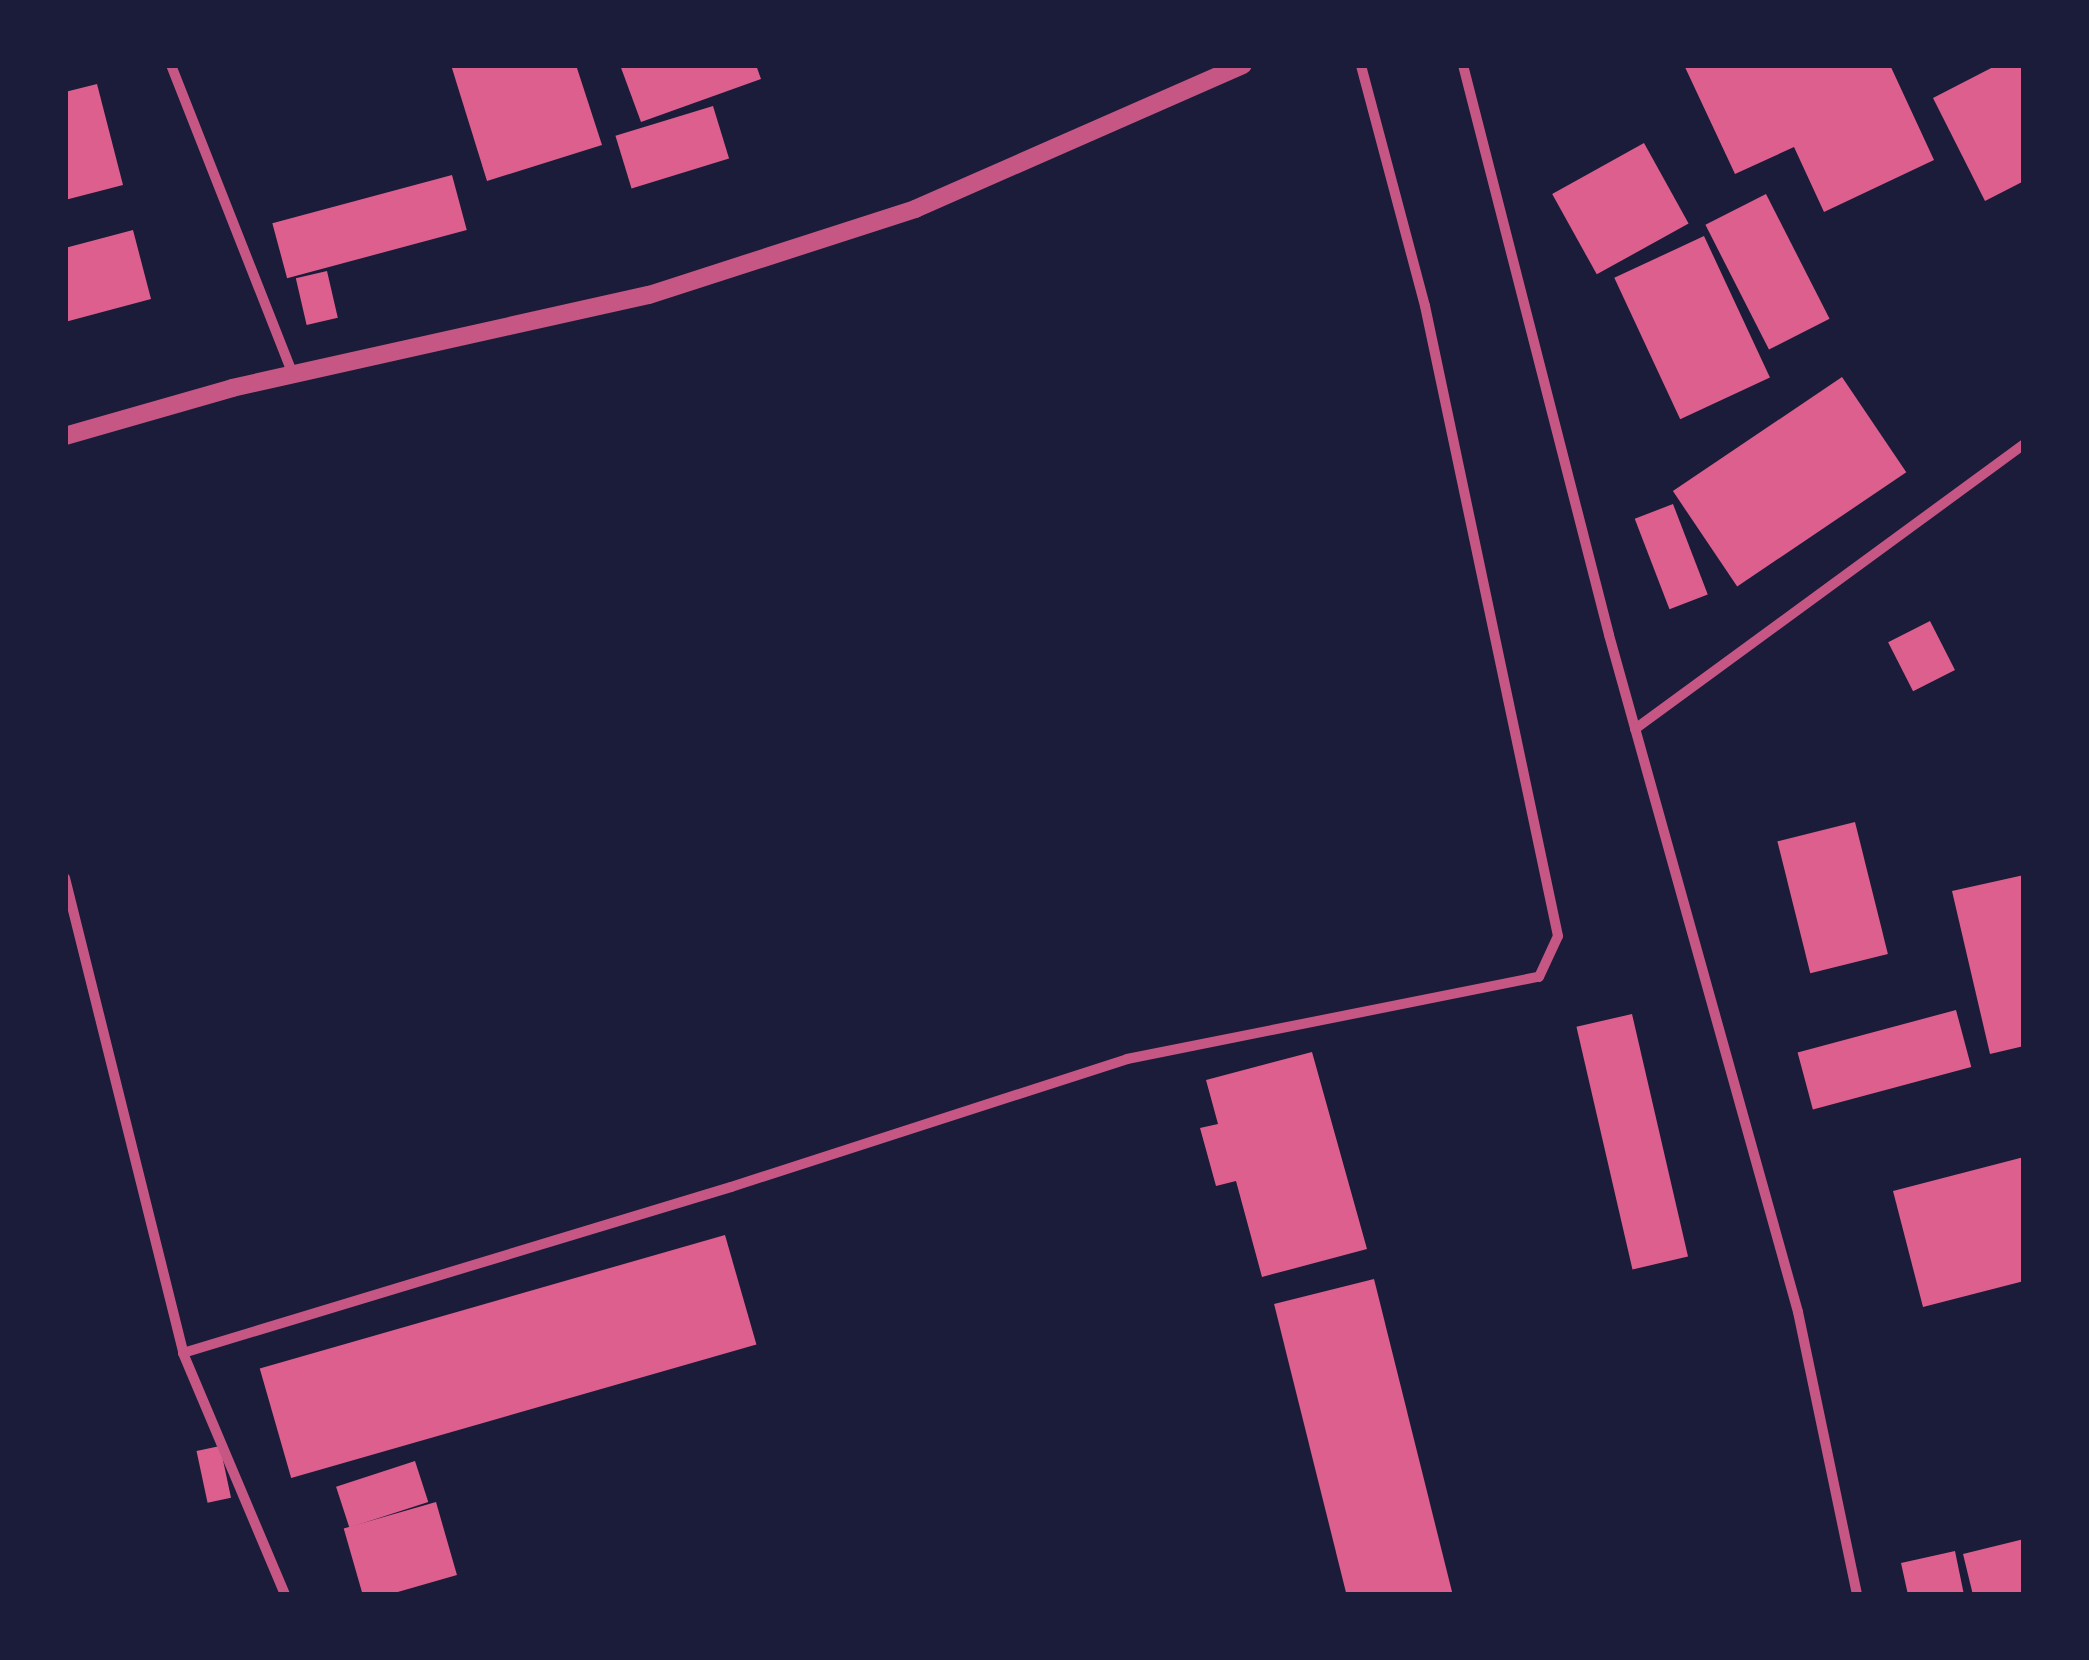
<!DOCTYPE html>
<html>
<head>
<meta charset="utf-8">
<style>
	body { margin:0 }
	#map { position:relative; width:2089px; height:1660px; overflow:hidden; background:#1b1b3a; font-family:"Archivo Narrow",sans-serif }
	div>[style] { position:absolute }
	.building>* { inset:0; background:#dd5f8e; transform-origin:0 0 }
	.minor>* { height:10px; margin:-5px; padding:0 5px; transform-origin:5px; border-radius:5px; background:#c65784 }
	.tertiary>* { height:18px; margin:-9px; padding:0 9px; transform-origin:9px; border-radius:9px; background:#c65784 }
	span { translate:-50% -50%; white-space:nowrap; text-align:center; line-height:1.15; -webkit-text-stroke:8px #1b1b3a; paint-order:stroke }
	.frame { position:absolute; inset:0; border:68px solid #1b1b3a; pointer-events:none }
</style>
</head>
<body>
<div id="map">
	<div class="building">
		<i style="clip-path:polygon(451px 65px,576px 65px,602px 145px,487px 181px)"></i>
		<i style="clip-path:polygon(620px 65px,756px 65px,761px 79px,641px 122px)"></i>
		<i style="clip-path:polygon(1684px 65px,1890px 65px,1934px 160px,1824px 212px,1794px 147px,1735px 174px)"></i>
		<i style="clip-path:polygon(1997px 65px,2024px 65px,2024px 181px,1985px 201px,1933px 98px)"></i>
		<i style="clip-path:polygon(97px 84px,123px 185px,65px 200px,65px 92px)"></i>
		<i style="left:713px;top:106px;width:55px;height:102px;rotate:73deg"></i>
		<i style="left:1644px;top:143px;width:92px;height:105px;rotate:61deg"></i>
		<i style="left:452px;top:175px;width:57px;height:186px;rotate:75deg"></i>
		<i style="left:1766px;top:194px;width:140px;height:68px;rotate:63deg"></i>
		<i style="clip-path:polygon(133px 230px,151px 299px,65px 322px,65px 248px)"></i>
		<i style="left:1704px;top:236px;width:156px;height:99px;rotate:65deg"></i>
		<i style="left:327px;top:271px;width:48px;height:32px;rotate:77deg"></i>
		<i style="left:1842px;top:377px;width:115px;height:204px;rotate:56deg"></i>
		<i style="left:1673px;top:504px;width:97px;height:41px;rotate:69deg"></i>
		<i style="left:1930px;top:621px;width:55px;height:47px;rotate:63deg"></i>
		<i style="left:1855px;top:822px;width:136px;height:80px;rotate:76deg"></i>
		<i style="clip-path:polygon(2024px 875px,2024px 1046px,1990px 1054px,1952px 891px)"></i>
		<i style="left:1956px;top:1010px;width:59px;height:164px;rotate:75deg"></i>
		<i style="left:1632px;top:1014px;width:249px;height:57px;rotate:77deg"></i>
		<i style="clip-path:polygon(1312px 1052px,1367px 1249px,1262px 1277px,1236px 1181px,1216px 1186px,1200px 1128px,1218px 1124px,1206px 1080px)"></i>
		<i style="clip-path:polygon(2024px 1157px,2024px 1281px,1923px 1307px,1893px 1191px)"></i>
		<i style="left:725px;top:1235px;width:114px;height:484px;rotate:74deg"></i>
		<i style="left:1374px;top:1279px;width:326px;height:103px;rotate:76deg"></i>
		<i style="left:220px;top:1446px;width:53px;height:24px;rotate:78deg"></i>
		<i style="left:415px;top:1461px;width:43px;height:83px;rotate:72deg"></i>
		<i style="left:436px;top:1502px;width:76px;height:96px;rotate:74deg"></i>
		<i style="clip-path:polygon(2024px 1539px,2024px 1595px,1973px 1595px,1963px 1554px)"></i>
		<i style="clip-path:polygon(1955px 1551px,1964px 1595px,1908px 1595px,1901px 1563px)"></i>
	</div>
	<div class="minor">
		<i style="left:171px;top:65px;width:332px;rotate:68.5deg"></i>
		<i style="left:1463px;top:65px;width:588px;rotate:75.63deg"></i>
		<i style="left:1609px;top:635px;width:703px;rotate:74.4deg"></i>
		<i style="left:1798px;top:1312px;width:289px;rotate:78.2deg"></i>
		<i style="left:1635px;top:729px;width:482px;rotate:-36.2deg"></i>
		<i style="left:65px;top:878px;width:489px;rotate:76deg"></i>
		<i style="left:183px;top:1353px;width:263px;rotate:67.1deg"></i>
		<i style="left:183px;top:1353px;width:573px;rotate:-16.85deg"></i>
		<i style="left:731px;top:1187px;width:416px;rotate:-17.9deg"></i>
		<i style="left:1127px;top:1059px;width:420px;rotate:-11.3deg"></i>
		<i style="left:1539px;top:977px;width:45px;rotate:-65.1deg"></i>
		<i style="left:1558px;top:936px;width:644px;rotate:-101.92deg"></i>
		<i style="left:1425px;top:306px;width:249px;rotate:-104.9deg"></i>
	</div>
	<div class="tertiary">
		<i style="left:65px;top:436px;width:174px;rotate:-16deg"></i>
		<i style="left:232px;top:388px;width:427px;rotate:-12.6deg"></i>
		<i style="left:649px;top:295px;width:280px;rotate:-17.9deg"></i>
		<i style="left:915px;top:209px;width:358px;rotate:-23.7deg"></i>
	</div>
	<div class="frame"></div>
</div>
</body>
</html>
